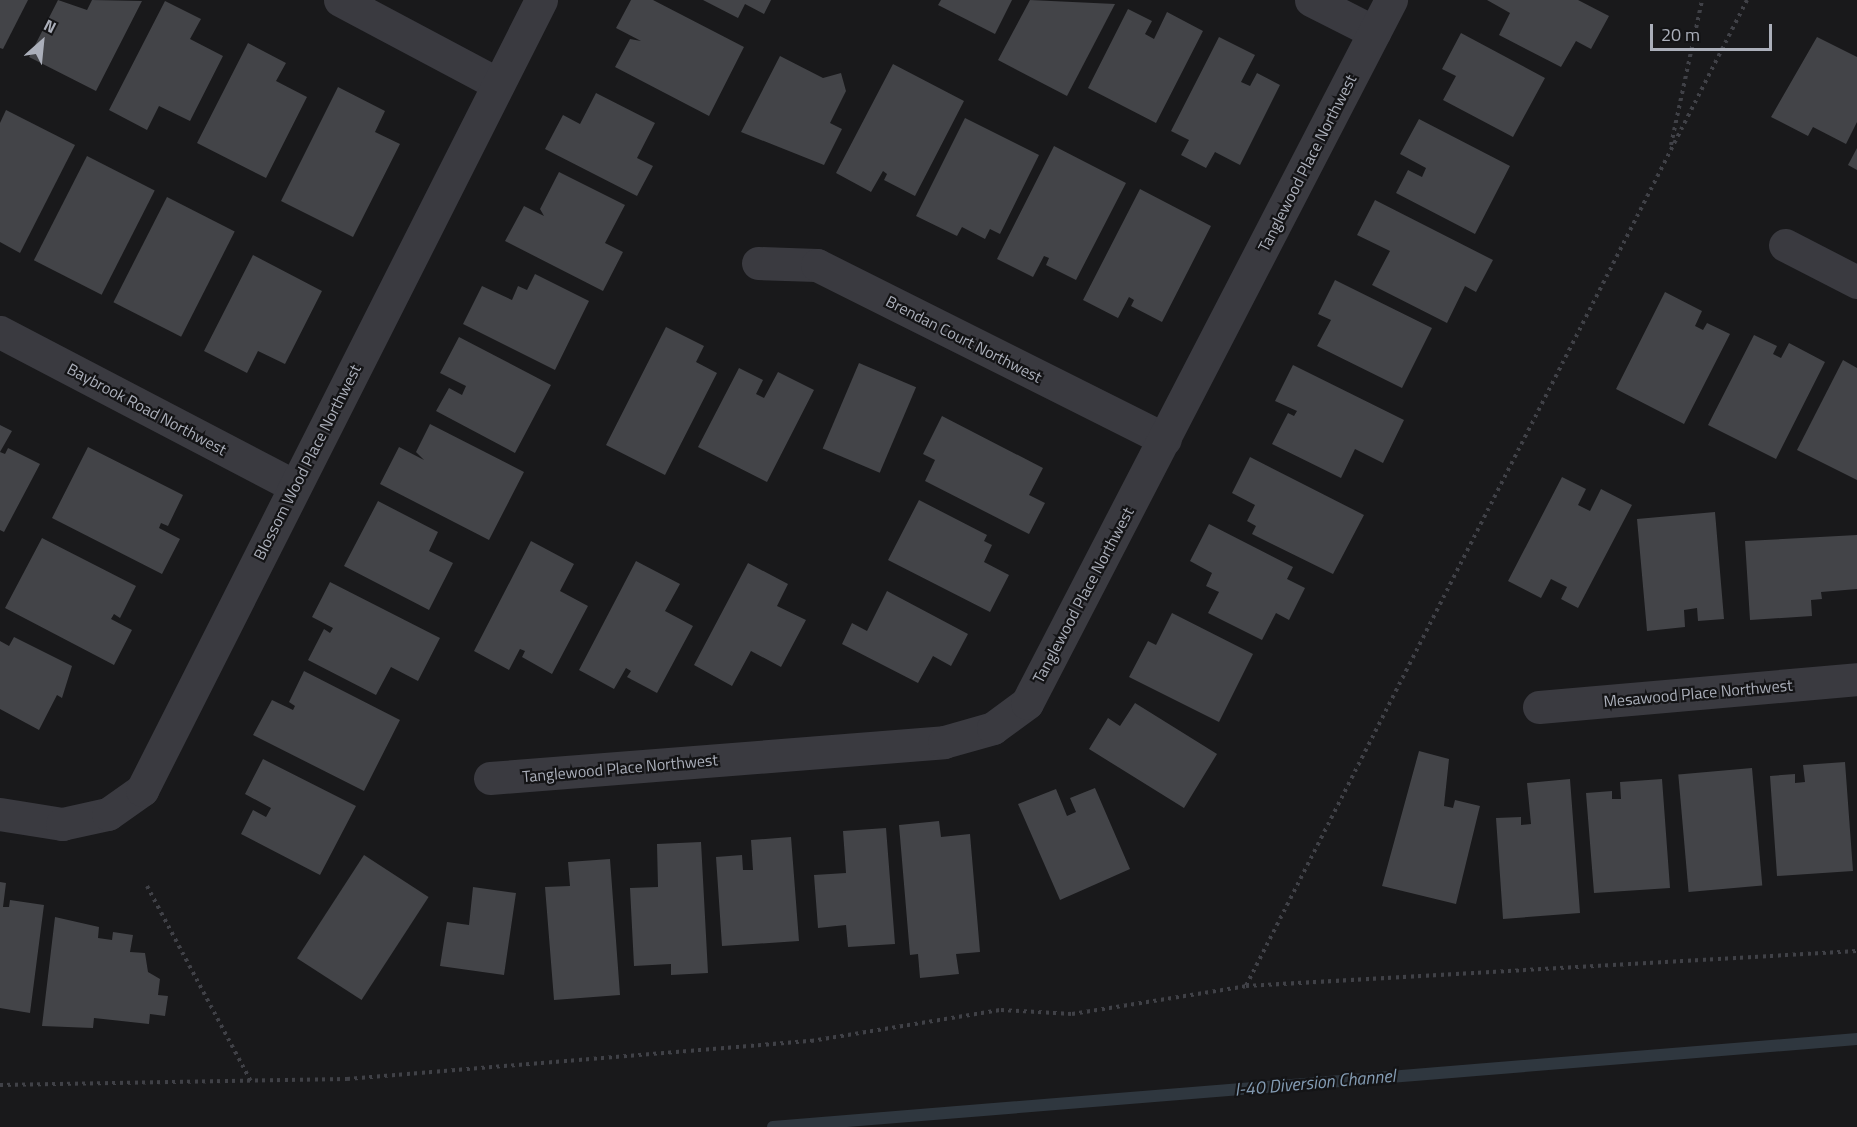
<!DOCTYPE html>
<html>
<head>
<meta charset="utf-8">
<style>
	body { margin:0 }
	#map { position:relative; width:1857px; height:1127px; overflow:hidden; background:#19191b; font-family:"Titillium Web",sans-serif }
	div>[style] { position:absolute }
	.stream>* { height:12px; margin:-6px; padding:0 6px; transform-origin:6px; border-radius:6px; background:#2f373f }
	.building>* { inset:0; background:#434448; transform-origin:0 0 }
	.path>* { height:4px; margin-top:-2px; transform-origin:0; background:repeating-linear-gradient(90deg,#404147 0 3px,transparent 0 7.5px) }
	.minor>* { height:33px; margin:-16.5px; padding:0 16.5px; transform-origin:16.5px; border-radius:16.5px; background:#3a3a40 }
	span { translate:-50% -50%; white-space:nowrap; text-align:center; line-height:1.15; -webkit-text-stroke:4.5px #141416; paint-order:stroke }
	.street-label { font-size:16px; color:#abafba }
	.water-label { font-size:18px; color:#849cb4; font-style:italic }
	.north { position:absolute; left:12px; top:12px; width:60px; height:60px; -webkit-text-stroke:4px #141416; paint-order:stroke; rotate:27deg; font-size:16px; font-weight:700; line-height:24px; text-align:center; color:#abafba }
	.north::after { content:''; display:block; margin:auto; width:21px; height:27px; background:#abafba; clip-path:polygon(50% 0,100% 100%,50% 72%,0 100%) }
	.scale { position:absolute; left:1650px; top:24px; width:122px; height:27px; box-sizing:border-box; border:3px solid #abafba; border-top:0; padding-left:8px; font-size:18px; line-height:21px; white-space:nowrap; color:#abafba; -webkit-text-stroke:4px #141416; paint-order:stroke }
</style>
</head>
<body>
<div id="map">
	<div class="stream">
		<i style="left:773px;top:1127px;width:1088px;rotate:-4.64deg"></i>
	</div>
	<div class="building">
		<i style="clip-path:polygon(0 0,28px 0,3px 49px,0 48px)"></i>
		<i style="clip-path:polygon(58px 0,87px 10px,92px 0,142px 1px,96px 91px,29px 57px)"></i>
		<i style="clip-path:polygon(631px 0,653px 0,744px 47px,709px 116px,615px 67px,630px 39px,641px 41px,616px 28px)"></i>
		<i style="clip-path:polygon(703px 0,771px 0,764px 14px,745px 4px,738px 18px)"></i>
		<i style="clip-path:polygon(941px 0,1012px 0,995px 34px,938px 5px)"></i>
		<i style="clip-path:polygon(1030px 0,1115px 4px,1067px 96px,998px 60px)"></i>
		<i style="clip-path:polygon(1487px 0,1578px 0,1609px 16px,1591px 49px,1576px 41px,1561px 67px,1499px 35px,1510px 13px)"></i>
		<i style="clip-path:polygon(165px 1px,201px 19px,190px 39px,223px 56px,190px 121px,159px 106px,147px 130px,109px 110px)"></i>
		<i style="clip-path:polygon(1128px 9px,1152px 21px,1145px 34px,1154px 39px,1167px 12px,1203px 31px,1156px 123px,1088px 88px)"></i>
		<i style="clip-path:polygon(1461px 33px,1545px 78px,1513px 137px,1443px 100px,1456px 76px,1442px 69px)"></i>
		<i style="clip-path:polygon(1219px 37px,1255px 55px,1241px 82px,1250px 86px,1257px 73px,1280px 85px,1240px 165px,1215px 152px,1206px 168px,1181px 155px,1189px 140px,1171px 131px)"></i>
		<i style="clip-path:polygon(1817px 37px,1857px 57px,1857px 122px,1846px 144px,1813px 127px,1808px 136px,1771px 117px)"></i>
		<i style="clip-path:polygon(248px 43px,286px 63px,276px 81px,307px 97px,266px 178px,197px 143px)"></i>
		<i style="clip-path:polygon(780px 56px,823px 78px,841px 73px,846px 91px,830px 123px,842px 129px,824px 165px,741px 132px)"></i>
		<i style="clip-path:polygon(893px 64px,964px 101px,915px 196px,884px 180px,887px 174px,883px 171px,871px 192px,836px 173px)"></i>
		<i style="clip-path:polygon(338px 87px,385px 111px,375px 132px,400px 144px,353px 237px,281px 201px)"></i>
		<i style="clip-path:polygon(596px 93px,655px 123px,637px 158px,653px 166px,637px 196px,545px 149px,563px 115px,580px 124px)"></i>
		<i style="clip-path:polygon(6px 110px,75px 145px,20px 253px,0 242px,0 123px)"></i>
		<i style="clip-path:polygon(965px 118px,1039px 155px,1000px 234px,990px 229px,985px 239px,962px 227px,957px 236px,916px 216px)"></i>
		<i style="clip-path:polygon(1419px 119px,1510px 166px,1475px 234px,1396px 193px,1408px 170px,1422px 177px,1426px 168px,1400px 154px)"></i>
		<i style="clip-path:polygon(1054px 146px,1126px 183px,1076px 280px,1046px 265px,1049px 258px,1044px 256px,1033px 277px,997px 259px)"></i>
		<i style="clip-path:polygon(1857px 148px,1857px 170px,1848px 165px)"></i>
		<i style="left:87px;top:156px;width:76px;height:117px;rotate:27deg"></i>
		<i style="clip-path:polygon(559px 172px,625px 205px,605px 243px,623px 252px,603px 291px,505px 241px,524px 206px,544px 216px,540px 209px)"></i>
		<i style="clip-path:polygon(1140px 189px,1211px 226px,1162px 322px,1131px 306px,1134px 300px,1129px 297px,1118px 318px,1083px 300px)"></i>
		<i style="left:167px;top:197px;width:76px;height:118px;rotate:27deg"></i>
		<i style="clip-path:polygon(1375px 200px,1493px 260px,1476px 292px,1465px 286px,1447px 323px,1372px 285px,1390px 251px,1357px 235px)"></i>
		<i style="clip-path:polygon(253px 255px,322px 291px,285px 364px,258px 351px,247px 373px,204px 351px)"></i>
		<i style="clip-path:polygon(535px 274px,589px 301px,555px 370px,463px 324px,482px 286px,512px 300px,518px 286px,527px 290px)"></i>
		<i style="clip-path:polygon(1335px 280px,1432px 328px,1402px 388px,1317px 346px,1331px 320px,1318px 314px)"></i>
		<i style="clip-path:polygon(1665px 292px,1702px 311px,1695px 326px,1703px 330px,1707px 323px,1730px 334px,1684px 424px,1616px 389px)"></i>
		<i style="clip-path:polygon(666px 327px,704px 346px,696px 362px,717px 373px,665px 475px,606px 445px)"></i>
		<i style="clip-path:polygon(1754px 335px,1777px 346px,1773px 354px,1781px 358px,1789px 343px,1825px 362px,1776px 459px,1708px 425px)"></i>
		<i style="clip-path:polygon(459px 337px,551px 385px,515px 453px,436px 411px,449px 388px,462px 395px,466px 386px,440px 373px)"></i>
		<i style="clip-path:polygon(1843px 360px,1857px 368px,1857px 480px,1797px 450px)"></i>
		<i style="left:859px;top:363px;width:62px;height:93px;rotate:23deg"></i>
		<i style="clip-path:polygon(1293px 365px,1404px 420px,1383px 463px,1355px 449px,1341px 478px,1272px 444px,1288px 413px,1294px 416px,1297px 411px,1275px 401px)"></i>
		<i style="clip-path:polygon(739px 368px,763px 380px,756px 394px,764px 398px,778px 372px,814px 390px,767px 482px,698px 447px)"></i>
		<i style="clip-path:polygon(942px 416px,1043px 468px,1029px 495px,1045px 503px,1029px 534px,925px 481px,935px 460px,923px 454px)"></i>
		<i style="clip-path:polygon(430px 424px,524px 472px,489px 540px,380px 484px,399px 447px,424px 460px,416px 452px)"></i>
		<i style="clip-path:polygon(0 425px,12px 431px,0 452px,5px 454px,8px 448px,40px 464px,4px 532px,0 530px)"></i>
		<i style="clip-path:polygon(88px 447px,183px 495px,168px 526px,161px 523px,159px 528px,180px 539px,162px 574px,52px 518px)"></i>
		<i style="clip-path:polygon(1250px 457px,1364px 515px,1333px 574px,1252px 534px,1256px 526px,1247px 521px,1255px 505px,1232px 493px)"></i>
		<i style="clip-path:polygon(1562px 477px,1586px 489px,1578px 505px,1590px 511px,1601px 489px,1632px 505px,1578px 608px,1561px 599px,1567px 587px,1551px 579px,1541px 598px,1508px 581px)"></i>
		<i style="clip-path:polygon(919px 500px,987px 535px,984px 541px,992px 545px,984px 562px,1009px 575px,990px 612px,888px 560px)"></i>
		<i style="clip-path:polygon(378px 501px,438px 532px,429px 551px,453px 563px,429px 610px,344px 566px)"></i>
		<i style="clip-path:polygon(1715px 512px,1724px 619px,1698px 621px,1697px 608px,1684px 610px,1685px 627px,1647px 631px,1637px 519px)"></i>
		<i style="clip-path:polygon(1209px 524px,1293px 567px,1287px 579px,1305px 588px,1289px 620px,1276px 613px,1262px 640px,1208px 613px,1219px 592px,1206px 586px,1212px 573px,1190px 561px)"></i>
		<i style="clip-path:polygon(1857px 535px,1857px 589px,1821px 592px,1822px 599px,1811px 600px,1812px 616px,1750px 620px,1745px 541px)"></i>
		<i style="clip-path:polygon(42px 538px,136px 586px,120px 618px,114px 614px,111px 619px,132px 630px,114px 665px,5px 608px)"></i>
		<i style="clip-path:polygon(531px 541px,574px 564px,560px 591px,588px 606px,552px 674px,522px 657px,525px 651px,520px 649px,509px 670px,474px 651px)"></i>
		<i style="clip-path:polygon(636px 561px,680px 584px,665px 611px,693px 626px,657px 693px,627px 677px,631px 671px,626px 668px,614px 689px,579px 670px)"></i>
		<i style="clip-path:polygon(748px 563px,788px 584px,777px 606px,806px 620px,781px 667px,751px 651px,732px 686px,694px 665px)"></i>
		<i style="clip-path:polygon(330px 582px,440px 638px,418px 681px,391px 667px,376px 695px,308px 660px,324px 629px,330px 633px,333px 628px,312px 617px)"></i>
		<i style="clip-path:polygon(887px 591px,968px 634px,951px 666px,933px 656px,918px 683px,842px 644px,852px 623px,867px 631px)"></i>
		<i style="clip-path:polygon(1172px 613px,1253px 654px,1219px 722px,1129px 677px,1148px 641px,1156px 645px)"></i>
		<i style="clip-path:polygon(14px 637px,72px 666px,62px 698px,57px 695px,39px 730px,0 709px,0 641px,9px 646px)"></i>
		<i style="clip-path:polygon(304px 671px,400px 720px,364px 791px,253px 735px,272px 700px,293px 710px,295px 706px,289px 702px)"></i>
		<i style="clip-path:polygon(1135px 703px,1217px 754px,1184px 808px,1089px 749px,1108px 718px,1120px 726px)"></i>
		<i style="clip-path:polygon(1419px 751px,1449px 759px,1444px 806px,1453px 808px,1455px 800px,1480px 806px,1456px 904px,1382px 886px)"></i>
		<i style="clip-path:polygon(263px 759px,356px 806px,320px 875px,241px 834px,253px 810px,266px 817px,271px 808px,245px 794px)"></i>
		<i style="clip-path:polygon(1845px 762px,1853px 871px,1777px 876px,1770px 776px,1795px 774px,1795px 783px,1805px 782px,1803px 765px)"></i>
		<i style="left:1752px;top:768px;width:118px;height:74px;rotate:85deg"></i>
		<i style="clip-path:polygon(1570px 779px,1580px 913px,1503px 919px,1496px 818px,1521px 817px,1521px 825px,1531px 824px,1527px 783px)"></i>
		<i style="clip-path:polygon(1662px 779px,1670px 888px,1594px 893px,1586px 793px,1612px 791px,1612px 799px,1621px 799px,1620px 782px)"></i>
		<i style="clip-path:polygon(1095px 788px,1130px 869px,1060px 900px,1018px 804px,1056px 789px,1067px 816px,1076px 812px,1070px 798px)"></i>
		<i style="clip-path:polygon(939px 821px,941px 837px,970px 834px,980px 952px,956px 954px,959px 974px,920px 978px,918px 954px,910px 955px,899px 825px)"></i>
		<i style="clip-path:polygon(886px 828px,895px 944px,848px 947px,846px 925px,818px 928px,814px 875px,846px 873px,843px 831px)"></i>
		<i style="clip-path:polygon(791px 837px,799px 941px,722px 946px,716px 857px,742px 855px,743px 870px,753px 870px,751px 840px)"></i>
		<i style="clip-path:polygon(701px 842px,708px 973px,671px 975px,671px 964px,634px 966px,630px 888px,658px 887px,657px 844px)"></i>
		<i style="left:364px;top:855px;width:77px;height:123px;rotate:33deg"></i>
		<i style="clip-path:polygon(610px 859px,620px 995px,554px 1000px,545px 887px,570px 886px,568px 862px)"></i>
		<i style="clip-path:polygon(0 882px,6px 883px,3px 907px,9px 907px,10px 900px,44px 905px,30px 1013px,0 1008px)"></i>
		<i style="clip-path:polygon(473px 887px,516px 893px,504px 975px,440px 966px,447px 922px,469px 925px)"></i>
		<i style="clip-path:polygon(55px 917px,99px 927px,98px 938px,112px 940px,113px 932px,133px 935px,130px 952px,145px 953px,148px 972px,160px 979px,158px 995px,168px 996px,165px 1016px,150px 1014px,149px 1024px,94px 1018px,93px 1028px,42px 1026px)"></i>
	</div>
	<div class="path">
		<i style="left:1747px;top:0;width:1106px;rotate:116.94deg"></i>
		<i style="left:1246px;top:986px;width:612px;rotate:-3.28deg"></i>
		<i style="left:1671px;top:145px;width:148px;rotate:-77.9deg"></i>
		<i style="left:147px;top:886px;width:222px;rotate:62deg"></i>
		<i style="left:0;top:1085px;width:347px;rotate:-1deg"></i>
		<i style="left:347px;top:1079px;width:466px;rotate:-4.7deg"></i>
		<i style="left:811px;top:1041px;width:193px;rotate:-9.3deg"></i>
		<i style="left:1001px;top:1010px;width:71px;rotate:3.2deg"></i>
		<i style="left:1072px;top:1014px;width:176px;rotate:-9.1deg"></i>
	</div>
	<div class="minor">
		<i style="left:340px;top:0;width:179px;rotate:28deg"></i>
		<i style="left:1311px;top:0;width:71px;rotate:26.9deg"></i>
		<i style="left:1785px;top:245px;width:81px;rotate:27.2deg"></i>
		<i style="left:758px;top:263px;width:59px;rotate:1.9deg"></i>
		<i style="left:817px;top:265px;width:389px;rotate:26.6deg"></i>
		<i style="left:0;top:332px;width:332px;rotate:27.6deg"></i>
		<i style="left:1539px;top:707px;width:319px;rotate:-5deg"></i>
		<i style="left:490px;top:778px;width:455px;rotate:-4.5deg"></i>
		<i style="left:944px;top:742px;width:51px;rotate:-15.9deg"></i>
		<i style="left:993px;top:728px;width:42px;rotate:-36.3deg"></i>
		<i style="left:1027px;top:703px;width:792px;rotate:-62.63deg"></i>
		<i style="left:0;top:814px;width:63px;rotate:9.2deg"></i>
		<i style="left:62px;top:824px;width:47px;rotate:-12.3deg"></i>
		<i style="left:108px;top:814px;width:42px;rotate:-35.2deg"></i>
		<i style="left:142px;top:790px;width:885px;rotate:-63.2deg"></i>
	</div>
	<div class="street-label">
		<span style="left:1307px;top:163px;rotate:-63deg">Tanglewood Place Northwest</span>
		<span style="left:964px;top:339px;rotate:27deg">Brendan Court Northwest</span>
		<span style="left:147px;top:409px;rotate:28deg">Baybrook Road Northwest</span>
		<span style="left:307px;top:462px;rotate:-63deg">Blossom Wood Place Northwest</span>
		<span style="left:1083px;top:595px;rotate:-62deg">Tanglewood Place Northwest</span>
		<span style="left:1698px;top:693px;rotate:-5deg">Mesawood Place Northwest</span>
		<span style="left:620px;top:768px;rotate:-5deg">Tanglewood Place Northwest</span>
	</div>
	<div class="water-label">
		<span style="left:1315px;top:1083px;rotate:-5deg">I-40 Diversion Channel</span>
	</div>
	<div class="north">N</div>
	<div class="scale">20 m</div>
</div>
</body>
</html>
